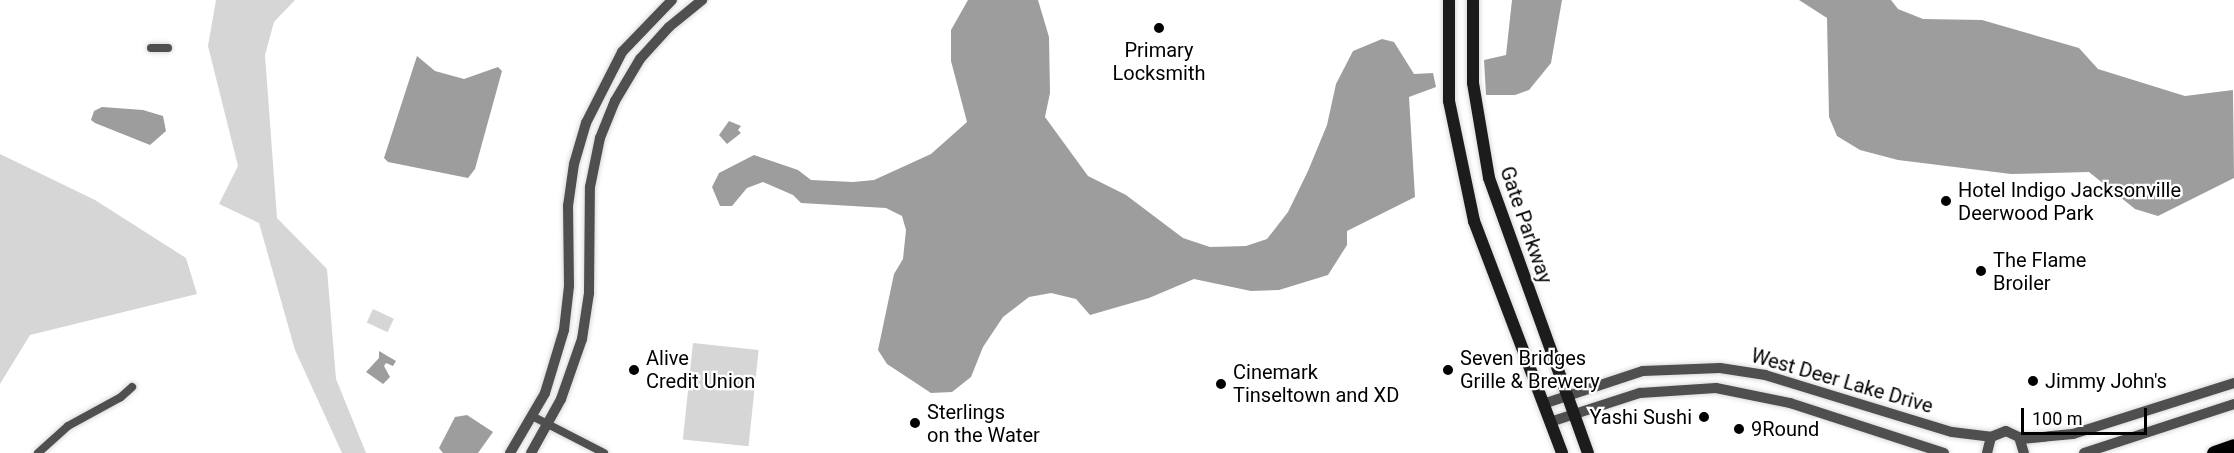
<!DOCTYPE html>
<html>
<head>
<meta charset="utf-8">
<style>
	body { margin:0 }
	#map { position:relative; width:2234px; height:453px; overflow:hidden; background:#fff; font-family:Roboto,sans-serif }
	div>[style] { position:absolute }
	.green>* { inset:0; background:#d6d6d6; transform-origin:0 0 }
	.water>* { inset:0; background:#9d9d9d }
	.roads { filter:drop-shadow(0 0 2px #dbdbdb) drop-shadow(0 0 2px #dbdbdb) }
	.minor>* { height:8px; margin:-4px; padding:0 4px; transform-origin:4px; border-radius:4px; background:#4f4f4f }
	.tertiary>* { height:10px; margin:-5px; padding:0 5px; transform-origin:5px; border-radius:5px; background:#4f4f4f }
	.secondary>* { height:12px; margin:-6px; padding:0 6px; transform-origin:6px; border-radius:6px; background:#1c1c1c }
	.trunk>* { height:15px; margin:-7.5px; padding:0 7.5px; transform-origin:7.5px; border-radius:7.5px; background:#000 }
	.dots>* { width:16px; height:16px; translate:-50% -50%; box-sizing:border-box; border:3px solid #fff; border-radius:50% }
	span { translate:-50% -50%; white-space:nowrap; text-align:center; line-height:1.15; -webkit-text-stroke:4.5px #fff; paint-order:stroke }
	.poi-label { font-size:20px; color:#000 }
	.left { translate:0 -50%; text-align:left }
	.right { translate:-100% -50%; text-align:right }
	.street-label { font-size:20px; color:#000 }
	.scale { position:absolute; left:2021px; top:408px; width:126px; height:27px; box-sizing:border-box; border:3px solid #000; border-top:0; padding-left:8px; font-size:18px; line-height:21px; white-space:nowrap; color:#000; -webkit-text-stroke:4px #fff; paint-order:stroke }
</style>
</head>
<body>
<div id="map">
	<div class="green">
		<i style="clip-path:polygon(216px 0,295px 0,274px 22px,265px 55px,277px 218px,327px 269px,336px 379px,366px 453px,342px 453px,295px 350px,259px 223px,219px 204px,238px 166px,208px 46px)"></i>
		<i style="clip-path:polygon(0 154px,95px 200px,186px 258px,197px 294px,30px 335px,0 384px)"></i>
		<i style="left:373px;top:309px;width:23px;height:15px;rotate:25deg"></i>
		<i style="left:693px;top:343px;width:66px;height:97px;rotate:6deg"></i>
	</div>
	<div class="water">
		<i style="clip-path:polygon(968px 0,1038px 0,1049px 37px,1050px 93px,1045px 117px,1088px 176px,1126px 195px,1183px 238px,1210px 247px,1246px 246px,1267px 239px,1288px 212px,1308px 171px,1327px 125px,1336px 84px,1353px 51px,1382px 39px,1394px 42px,1414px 74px,1433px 73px,1436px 87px,1409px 97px,1415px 197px,1347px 231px,1347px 245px,1328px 275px,1279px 290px,1251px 291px,1194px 279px,1149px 298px,1090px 315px,1076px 299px,1051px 293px,1029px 297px,1003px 317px,983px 347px,971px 377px,952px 392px,931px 393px,887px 364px,878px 350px,894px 274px,903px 259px,906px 230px,902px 216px,886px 208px,801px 203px,793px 195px,763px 182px,747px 188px,732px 206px,720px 206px,712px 187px,719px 173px,754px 155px,798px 170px,811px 180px,853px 182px,874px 180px,931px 154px,967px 122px,951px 61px,951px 30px)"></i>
		<i style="clip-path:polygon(1512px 0,1562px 0,1551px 63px,1529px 90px,1515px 95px,1486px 95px,1484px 60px,1506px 55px)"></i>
		<i style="clip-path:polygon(1799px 0,1891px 0,1898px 9px,1923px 19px,1982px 20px,2079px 48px,2098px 69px,2185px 96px,2233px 90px,2234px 178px,2158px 216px,2135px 209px,2089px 172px,2011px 174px,1898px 160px,1860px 150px,1837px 136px,1829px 117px,1827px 18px)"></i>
		<i style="clip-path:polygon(417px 56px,435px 71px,464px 79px,498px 67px,502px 71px,475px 169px,468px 178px,388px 162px,384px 158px)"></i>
		<i style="clip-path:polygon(102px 107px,143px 110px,163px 116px,166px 131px,150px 145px,95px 123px,91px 120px,94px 111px)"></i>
		<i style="clip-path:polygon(729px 121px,741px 126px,738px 130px,741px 133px,727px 144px,719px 135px)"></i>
		<i style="clip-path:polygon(379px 351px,396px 361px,393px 366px,386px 363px,384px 366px,390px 377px,383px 384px,366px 372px,379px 358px)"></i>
		<i style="clip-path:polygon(467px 415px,493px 432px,478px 453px,443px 453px,439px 448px,455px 417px)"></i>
	</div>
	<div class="roads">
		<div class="minor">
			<i style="left:151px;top:48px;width:17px"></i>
			<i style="left:532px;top:416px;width:81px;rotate:27.2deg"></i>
			<i style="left:38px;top:453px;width:40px;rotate:-42deg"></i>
			<i style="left:68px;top:426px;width:60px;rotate:-28.7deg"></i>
			<i style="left:121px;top:397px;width:15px;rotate:-42deg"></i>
		</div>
		<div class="tertiary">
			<i style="left:1543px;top:404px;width:105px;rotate:-18.3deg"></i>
			<i style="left:1643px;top:371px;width:77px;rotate:-2.2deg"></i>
			<i style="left:1720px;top:368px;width:46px;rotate:8.8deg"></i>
			<i style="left:1765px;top:375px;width:195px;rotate:17deg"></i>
			<i style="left:1952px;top:432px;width:39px;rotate:7deg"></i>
			<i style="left:1550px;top:422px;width:95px;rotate:-17.9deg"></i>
			<i style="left:1640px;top:393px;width:76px;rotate:-3.8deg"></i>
			<i style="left:1716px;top:388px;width:76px;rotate:11.5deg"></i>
			<i style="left:1790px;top:403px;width:162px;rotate:18deg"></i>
			<i style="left:2021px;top:439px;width:52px;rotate:-5.5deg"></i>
			<i style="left:2073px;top:434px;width:169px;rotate:-17.6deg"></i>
			<i style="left:510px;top:453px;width:69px;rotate:-59.7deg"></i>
			<i style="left:545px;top:393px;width:66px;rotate:-73.2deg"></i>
			<i style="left:564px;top:330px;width:44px;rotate:-83.5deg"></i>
			<i style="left:569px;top:286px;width:80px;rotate:-90.7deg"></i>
			<i style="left:568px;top:206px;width:42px;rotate:-81.9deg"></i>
			<i style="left:574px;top:164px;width:43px;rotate:-73.7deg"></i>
			<i style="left:586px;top:123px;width:80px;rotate:-63.1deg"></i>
			<i style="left:622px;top:52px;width:72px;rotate:-46.1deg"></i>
			<i style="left:531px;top:453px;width:62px;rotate:-60.9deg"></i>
			<i style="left:561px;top:399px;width:64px;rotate:-70.7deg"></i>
			<i style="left:582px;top:339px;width:47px;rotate:-81.3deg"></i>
			<i style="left:589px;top:293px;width:106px;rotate:-89.5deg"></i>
			<i style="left:590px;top:187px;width:50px;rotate:-78.5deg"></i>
			<i style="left:600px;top:138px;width:40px;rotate:-68deg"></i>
			<i style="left:615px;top:101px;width:49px;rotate:-59.2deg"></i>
			<i style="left:640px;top:59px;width:43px;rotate:-47.8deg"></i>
			<i style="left:669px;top:27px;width:43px;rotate:-39.3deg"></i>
			<i style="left:1987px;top:453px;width:16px;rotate:-76deg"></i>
			<i style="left:1991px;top:437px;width:16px;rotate:-22deg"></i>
			<i style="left:2006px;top:431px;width:14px;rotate:25deg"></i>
			<i style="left:2019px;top:437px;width:17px;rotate:73deg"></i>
			<i style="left:2084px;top:453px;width:158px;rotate:-18.1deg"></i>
		</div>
		<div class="secondary">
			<i style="left:1449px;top:0;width:101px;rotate:90deg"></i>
			<i style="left:1449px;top:101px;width:123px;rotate:78.2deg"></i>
			<i style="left:1474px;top:221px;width:248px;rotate:69.2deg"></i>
			<i style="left:1473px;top:0;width:83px;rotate:90deg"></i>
			<i style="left:1473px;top:83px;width:96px;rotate:80.4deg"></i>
			<i style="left:1489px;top:178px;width:292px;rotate:70.2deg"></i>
		</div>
		<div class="trunk">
			<i style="left:2214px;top:453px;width:21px;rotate:-19deg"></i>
		</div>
	</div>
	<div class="dots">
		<i style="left:1159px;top:28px;background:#000"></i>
		<i style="left:1946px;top:201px;background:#000"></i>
		<i style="left:1981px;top:271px;background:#000"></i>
		<i style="left:634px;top:370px;background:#000"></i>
		<i style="left:1448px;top:370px;background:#000"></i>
		<i style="left:2033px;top:381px;background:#000"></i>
		<i style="left:1221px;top:384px;background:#000"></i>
		<i style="left:1704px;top:417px;background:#000"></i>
		<i style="left:915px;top:423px;background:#000"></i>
		<i style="left:1739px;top:429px;background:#000"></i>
	</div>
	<div class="poi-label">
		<span style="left:1159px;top:62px">Primary<br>Locksmith</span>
		<span class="left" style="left:1958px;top:202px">Hotel Indigo Jacksonville<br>Deerwood Park</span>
		<span class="left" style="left:1993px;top:272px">The Flame<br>Broiler</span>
		<span class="left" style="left:646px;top:370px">Alive<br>Credit Union</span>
		<span class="left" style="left:1460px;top:370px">Seven Bridges<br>Grille &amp; Brewery</span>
		<span class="left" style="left:1233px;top:384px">Cinemark<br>Tinseltown and XD</span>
		<span class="left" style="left:2045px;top:381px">Jimmy John's</span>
		<span class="left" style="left:927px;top:424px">Sterlings<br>on the Water</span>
		<span class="right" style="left:1692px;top:417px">Yashi Sushi</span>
		<span class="left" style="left:1751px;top:429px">9Round</span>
	</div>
	<div class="street-label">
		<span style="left:1526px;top:225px;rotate:71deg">Gate Parkway</span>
		<span style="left:1842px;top:381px;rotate:16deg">West Deer Lake Drive</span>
	</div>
	<div class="scale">100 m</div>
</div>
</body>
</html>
